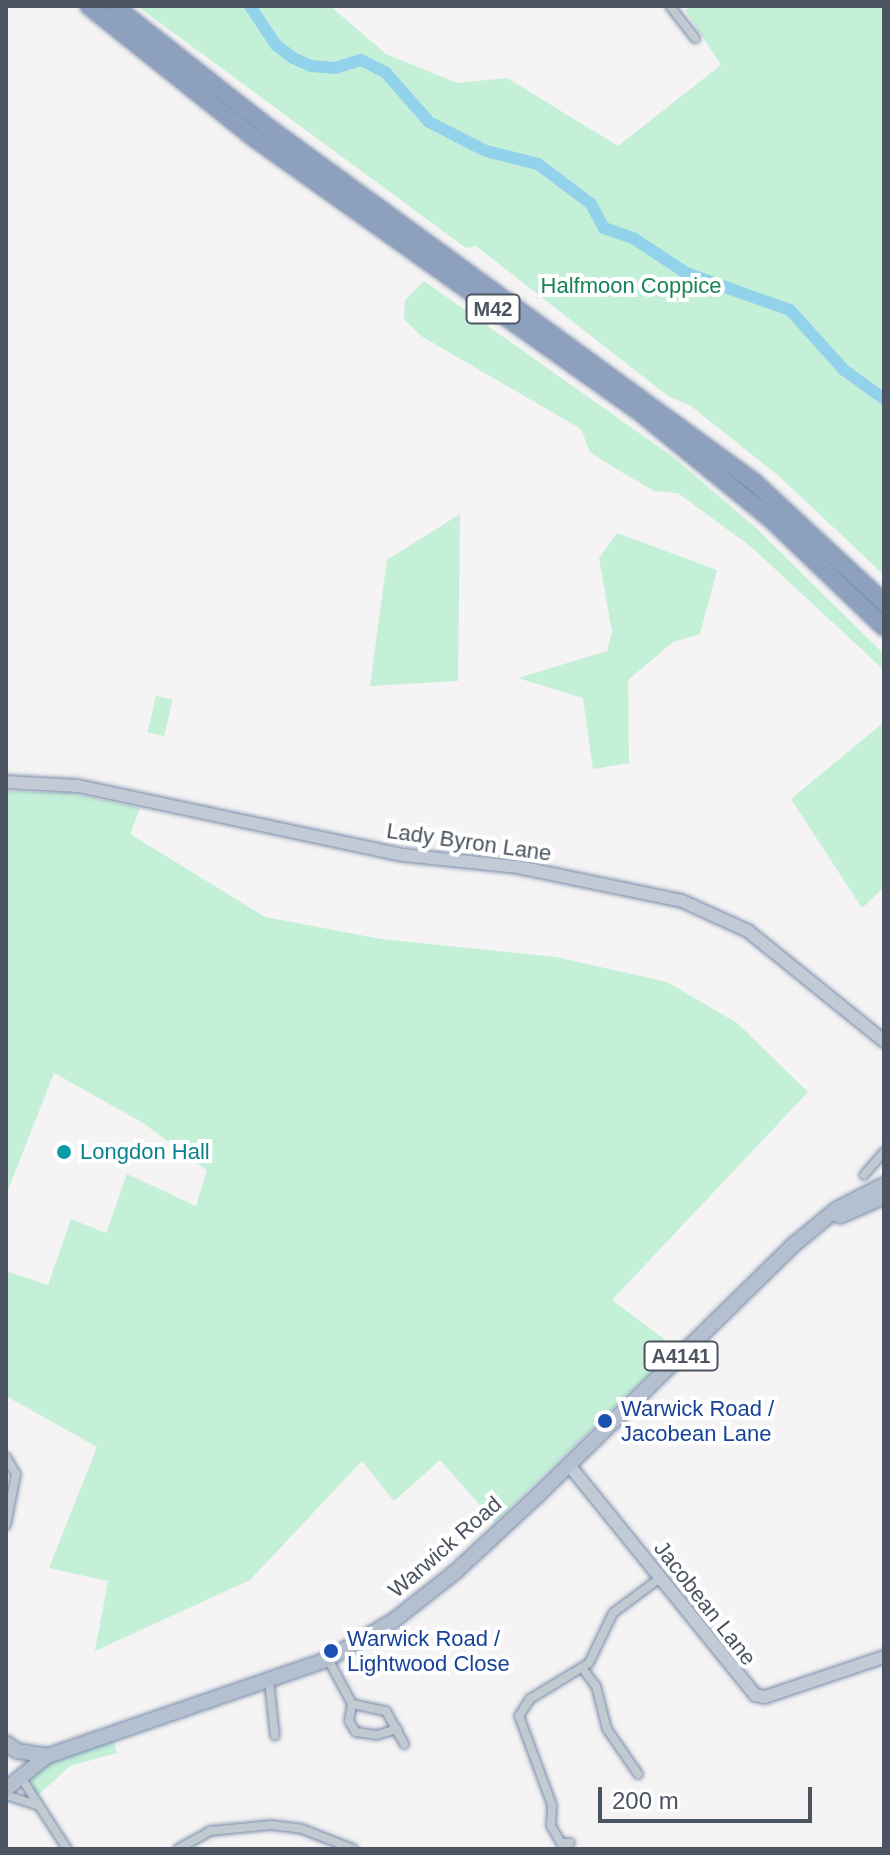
<!DOCTYPE html>
<html>
<head>
<meta charset="utf-8">
<style>
	body { margin:0 }
	#map { position:relative; width:890px; height:1855px; overflow:hidden; background:#f5f3f3; font-family:Arial,sans-serif }
	div>[style] { position:absolute }
	.green>* { inset:0; background:#c4f0d8; transform-origin:0 0 }
	.river>* { height:12px; margin:-6px; padding:0 6px; transform-origin:6px; border-radius:6px; background:#93d2eb }
	.roads { filter:drop-shadow(0 0 2px #788cab) drop-shadow(0 0 2px #788cab) }
	.street>* { height:8px; margin:-4px; padding:0 4px; transform-origin:4px; border-radius:4px; background:#c1c9d1 }
	.secondary>* { height:12px; margin:-6px; padding:0 6px; transform-origin:6px; border-radius:6px; background:#c2cad5 }
	.primary>* { height:14px; margin:-7px; padding:0 7px; transform-origin:7px; border-radius:7px; background:#b4c0d0 }
	.highway>* { height:16px; margin:-8px; padding:0 8px; transform-origin:8px; border-radius:8px; background:#8da1bf }
	.dots>* { width:22px; height:22px; translate:-50% -50%; box-sizing:border-box; border:4px solid #fff; border-radius:50% }
	span { translate:-50% -50%; white-space:nowrap; text-align:center; line-height:1.15; -webkit-text-stroke:8px #fff; paint-order:stroke }
	.shield-label span { padding:2px 6px; background:#fff; border:2px solid; border-radius:6px; -webkit-text-stroke-width:0 }
	.shield-label { font-size:20px; color:#4b5460; font-weight:700 }
	.park-label { font-size:22px; color:#1a8357 }
	.street-label { font-size:22px; color:#4b5460 }
	.culture-label { font-size:22px; color:#0d838f }
	.left { translate:0 -50%; text-align:left }
	.transit-label { font-size:22px; color:#164399 }
	.frame { position:absolute; inset:0; border:8px solid #4b5460; pointer-events:none }
	.scale { position:absolute; left:598px; top:1787px; width:214px; height:36px; box-sizing:border-box; border:4px solid #4b5460; border-top:0; padding-left:10px; font-size:24px; line-height:28px; white-space:nowrap; color:#4b5460; -webkit-text-stroke:6px #fff; paint-order:stroke }
</style>
</head>
<body>
<div id="map">
	<div class="green">
		<i style="clip-path:polygon(137px 6px,330px 6px,386px 54px,457px 83px,507px 78px,618px 146px,721px 65px,685px 10px,691px 6px,884px 6px,884px 575px,780px 477px,691px 406px,668px 396px,476px 246px,466px 248px)"></i>
		<i style="clip-path:polygon(424px 281px,673px 457px,755px 527px,884px 654px,884px 670px,750px 546px,678px 493px,654px 491px,613px 467px,590px 452px,581px 429px,421px 336px,404px 319px,405px 300px)"></i>
		<i style="clip-path:polygon(460px 514px,458px 681px,370px 686px,387px 560px)"></i>
		<i style="clip-path:polygon(617px 533px,717px 570px,700px 634px,673px 642px,628px 680px,629px 763px,593px 769px,583px 698px,518px 678px,607px 651px,612px 632px,599px 558px)"></i>
		<i style="left:156px;top:696px;width:17px;height:37px;rotate:13deg"></i>
		<i style="clip-path:polygon(884px 722px,884px 887px,862px 908px,791px 799px)"></i>
		<i style="clip-path:polygon(6px 791px,70px 793px,140px 808px,130px 834px,265px 917px,381px 939px,556px 957px,667px 982px,737px 1023px,808px 1092px,612px 1300px,676px 1348px,495px 1522px,440px 1460px,394px 1501px,362px 1461px,250px 1580px,95px 1651px,108px 1581px,49px 1568px,97px 1447px,6px 1396px,6px 1271px,48px 1285px,71px 1219px,106px 1233px,127px 1174px,196px 1206px,207px 1170px,143px 1123px,54px 1073px,6px 1195px)"></i>
		<i style="clip-path:polygon(113px 1740px,117px 1753px,70px 1766px,36px 1797px,31px 1780px,49px 1759px)"></i>
	</div>
	<div class="river">
		<i style="left:250px;top:6px;width:47px;rotate:56.3deg"></i>
		<i style="left:276px;top:45px;width:21px;rotate:37deg"></i>
		<i style="left:293px;top:58px;width:20px;rotate:24deg"></i>
		<i style="left:311px;top:66px;width:24px;rotate:5deg"></i>
		<i style="left:335px;top:68px;width:27px;rotate:-17deg"></i>
		<i style="left:361px;top:60px;width:28px;rotate:27deg"></i>
		<i style="left:386px;top:73px;width:65px;rotate:48.7deg"></i>
		<i style="left:429px;top:122px;width:64px;rotate:27deg"></i>
		<i style="left:486px;top:151px;width:54px;rotate:14deg"></i>
		<i style="left:538px;top:164px;width:66px;rotate:37deg"></i>
		<i style="left:591px;top:204px;width:27px;rotate:62deg"></i>
		<i style="left:604px;top:228px;width:31px;rotate:19deg"></i>
		<i style="left:633px;top:238px;width:64px;rotate:33.4deg"></i>
		<i style="left:686px;top:273px;width:110px;rotate:19.6deg"></i>
		<i style="left:790px;top:310px;width:81px;rotate:48deg"></i>
		<i style="left:844px;top:370px;width:49px;rotate:35.9deg"></i>
	</div>
	<div class="roads">
		<div class="street">
			<i style="left:670px;top:6px;width:41px;rotate:52deg"></i>
			<i style="left:864px;top:1175px;width:30px;rotate:-49deg"></i>
			<i style="left:6px;top:1457px;width:20px;rotate:60deg"></i>
			<i style="left:16px;top:1474px;width:52px;rotate:101.1deg"></i>
			<i style="left:328px;top:1659px;width:51px;rotate:61.9deg"></i>
			<i style="left:352px;top:1704px;width:35px;rotate:12deg"></i>
			<i style="left:386px;top:1711px;width:38px;rotate:61deg"></i>
			<i style="left:583px;top:1669px;width:21px;rotate:53deg"></i>
			<i style="left:596px;top:1686px;width:44px;rotate:75.7deg"></i>
			<i style="left:607px;top:1729px;width:55px;rotate:55.4deg"></i>
			<i style="left:269px;top:1681px;width:55px;rotate:83.8deg"></i>
			<i style="left:352px;top:1704px;width:17px;rotate:100deg"></i>
			<i style="left:349px;top:1721px;width:13px;rotate:58deg"></i>
			<i style="left:356px;top:1732px;width:21px;rotate:8deg"></i>
			<i style="left:377px;top:1735px;width:21px;rotate:-17deg"></i>
			<i style="left:20px;top:1776px;width:87px;rotate:57.2deg"></i>
			<i style="left:6px;top:1795px;width:33px;rotate:18deg"></i>
			<i style="left:570px;top:1843px;width:9px;rotate:180deg"></i>
			<i style="left:561px;top:1843px;width:20px;rotate:-120deg"></i>
			<i style="left:551px;top:1826px;width:21px;rotate:-87deg"></i>
			<i style="left:552px;top:1805px;width:95px;rotate:-110.3deg"></i>
			<i style="left:519px;top:1716px;width:20px;rotate:-57deg"></i>
			<i style="left:530px;top:1699px;width:69px;rotate:-31.4deg"></i>
			<i style="left:589px;top:1663px;width:55px;rotate:-64.4deg"></i>
			<i style="left:613px;top:1613px;width:59px;rotate:-36.7deg"></i>
			<i style="left:178px;top:1849px;width:37px;rotate:-29deg"></i>
			<i style="left:210px;top:1831px;width:61px;rotate:-5.6deg"></i>
			<i style="left:271px;top:1825px;width:31px;rotate:7deg"></i>
			<i style="left:302px;top:1829px;width:55px;rotate:21.4deg"></i>
		</div>
		<div class="secondary">
			<i style="left:6px;top:782px;width:72px;rotate:3.2deg"></i>
			<i style="left:78px;top:786px;width:332px;rotate:12deg"></i>
			<i style="left:403px;top:855px;width:116px;rotate:6deg"></i>
			<i style="left:518px;top:867px;width:167px;rotate:11.7deg"></i>
			<i style="left:682px;top:901px;width:72px;rotate:24.4deg"></i>
			<i style="left:748px;top:931px;width:175px;rotate:39deg"></i>
			<i style="left:569px;top:1465px;width:296px;rotate:51deg"></i>
			<i style="left:755px;top:1695px;width:10px;rotate:11deg"></i>
			<i style="left:765px;top:1697px;width:126px;rotate:-18.6deg"></i>
		</div>
		<div class="primary">
			<i style="left:840px;top:1216px;width:48px;rotate:-23.4deg"></i>
			<i style="left:6px;top:1743px;width:14px;rotate:36deg"></i>
			<i style="left:17px;top:1751px;width:30px;rotate:9deg"></i>
			<i style="left:6px;top:1789px;width:53px;rotate:-38.8deg"></i>
			<i style="left:47px;top:1756px;width:297px;rotate:-19deg"></i>
			<i style="left:328px;top:1659px;width:75px;rotate:-30.3deg"></i>
			<i style="left:393px;top:1621px;width:78px;rotate:-38.2deg"></i>
			<i style="left:454px;top:1573px;width:116px;rotate:-42.9deg"></i>
			<i style="left:539px;top:1494px;width:354px;rotate:-44.4deg"></i>
			<i style="left:792px;top:1246px;width:58px;rotate:-39.4deg"></i>
			<i style="left:837px;top:1209px;width:53px;rotate:-27.1deg"></i>
		</div>
		<div class="highway">
			<i style="left:89px;top:6px;width:210px;rotate:38.6deg"></i>
			<i style="left:253px;top:137px;width:481px;rotate:35.4deg"></i>
			<i style="left:645px;top:416px;width:160px;rotate:39.2deg"></i>
			<i style="left:769px;top:517px;width:159px;rotate:43.7deg"></i>
			<i style="left:114px;top:6px;width:189px;rotate:38.3deg"></i>
			<i style="left:262px;top:123px;width:609px;rotate:36.12deg"></i>
			<i style="left:754px;top:482px;width:178px;rotate:42.9deg"></i>
		</div>
	</div>
	<div class="dots">
		<i style="left:64px;top:1152px;background:#0f9aa8"></i>
		<i style="left:605px;top:1421px;background:#1a4fb4"></i>
		<i style="left:331px;top:1651px;background:#1a4fb4"></i>
	</div>
	<div class="shield-label">
		<span style="left:493px;top:309px">M42</span>
		<span style="left:681px;top:1356px">A4141</span>
	</div>
	<div class="park-label">
		<span style="left:631px;top:286px">Halfmoon Coppice</span>
	</div>
	<div class="street-label">
		<span style="left:469px;top:842px;rotate:8deg">Lady Byron Lane</span>
		<span style="left:445px;top:1547px;rotate:-41deg">Warwick Road</span>
		<span style="left:705px;top:1603px;rotate:52deg">Jacobean Lane</span>
	</div>
	<div class="culture-label">
		<span class="left" style="left:80px;top:1152px">Longdon Hall</span>
	</div>
	<div class="transit-label">
		<span class="left" style="left:621px;top:1421px">Warwick Road /<br>Jacobean Lane</span>
		<span class="left" style="left:347px;top:1651px">Warwick Road /<br>Lightwood Close</span>
	</div>
	<div class="frame"></div>
	<div class="scale">200 m</div>
</div>
</body>
</html>
